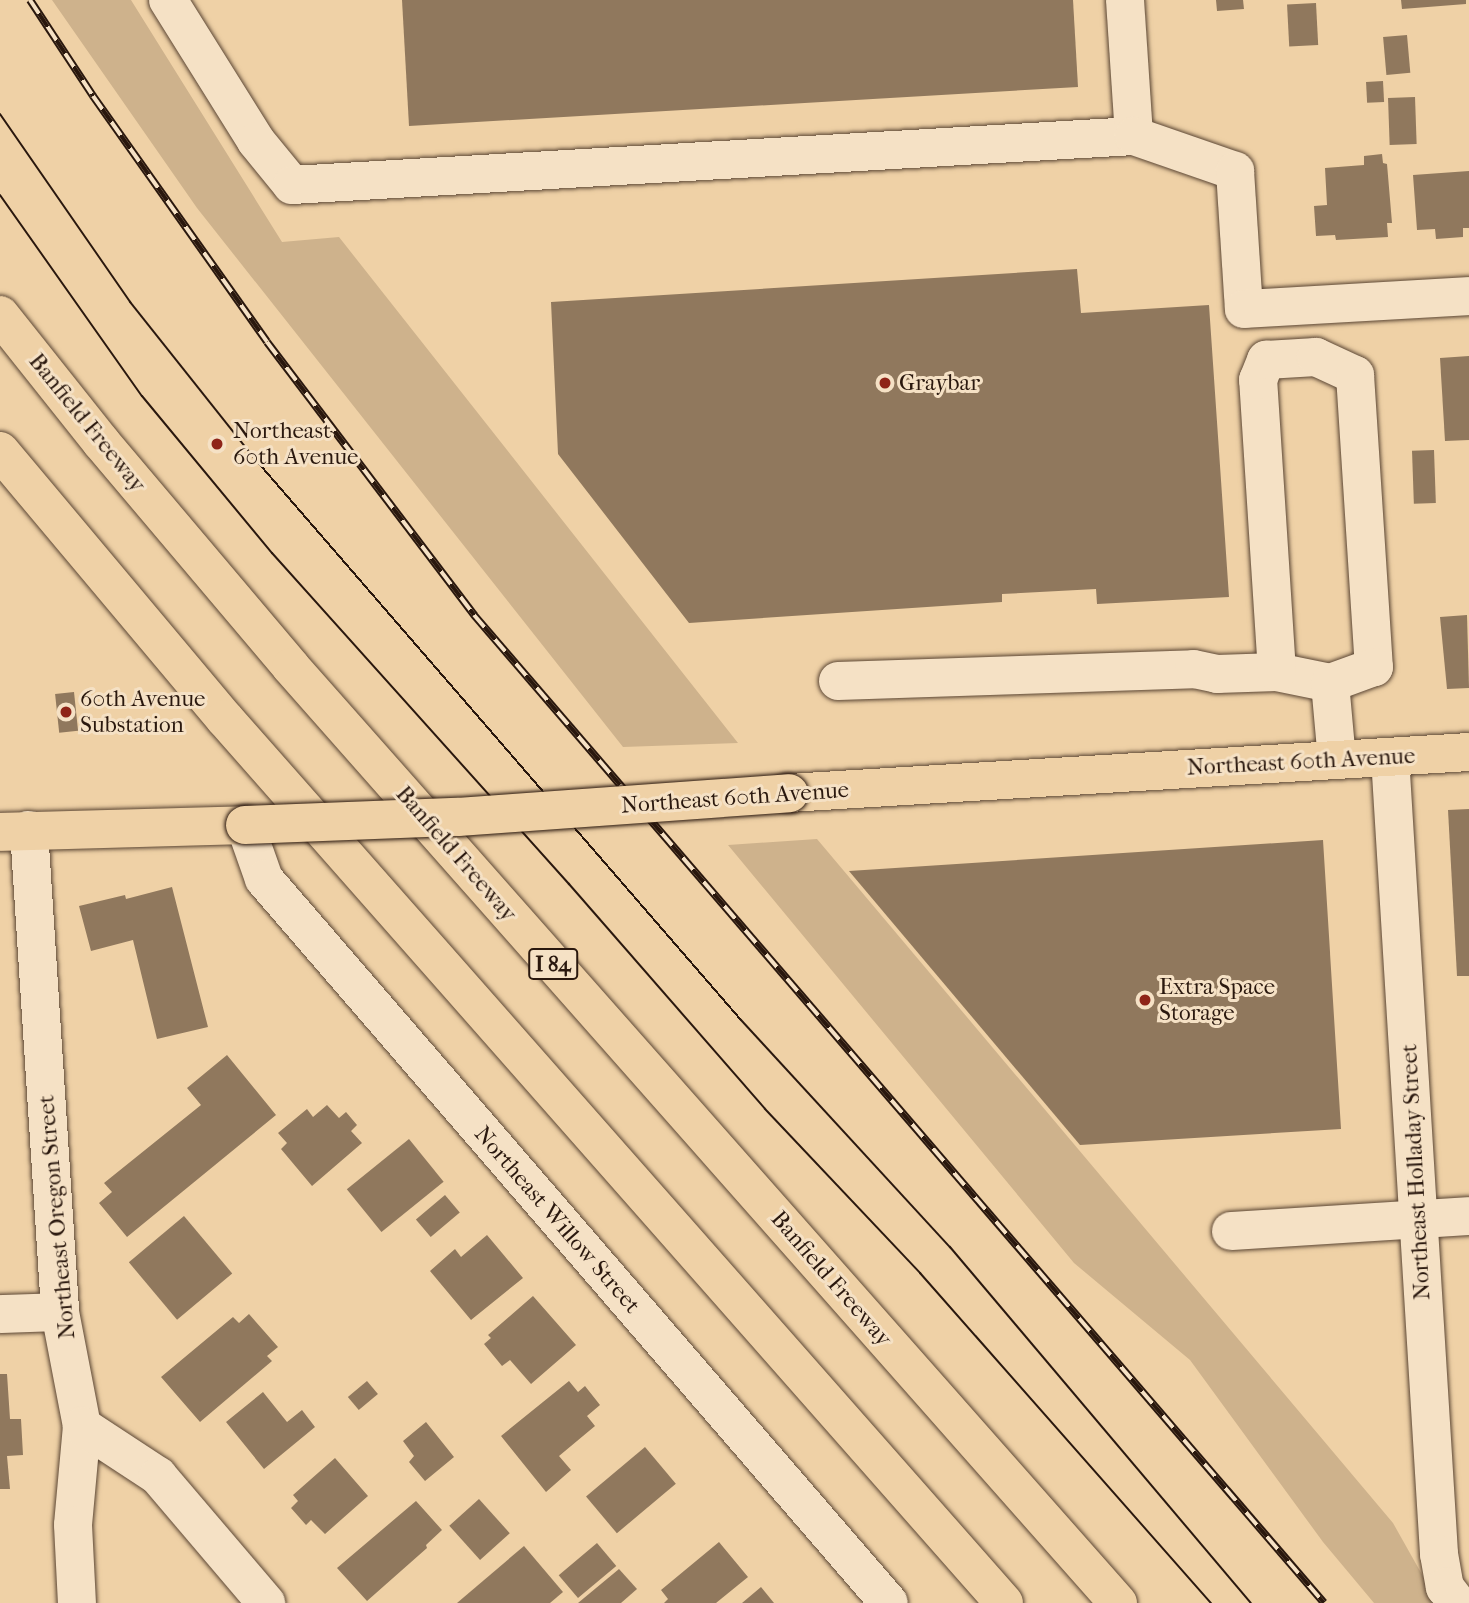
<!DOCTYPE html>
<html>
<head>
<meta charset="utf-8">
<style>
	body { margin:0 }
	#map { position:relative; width:1469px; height:1603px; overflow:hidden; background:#efd1a6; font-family:"IM FELL French Canon",serif }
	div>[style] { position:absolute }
	.green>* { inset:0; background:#ceb28c }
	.building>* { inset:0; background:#90785d; transform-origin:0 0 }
	.roads { filter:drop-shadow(0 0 2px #5b4634) drop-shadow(0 0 2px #5b4634) }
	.minor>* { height:38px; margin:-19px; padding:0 19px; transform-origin:19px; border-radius:19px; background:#f5e1c5 }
	.major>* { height:38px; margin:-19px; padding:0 19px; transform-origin:19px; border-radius:19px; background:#efd1a6 }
	.highway>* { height:38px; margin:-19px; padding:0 19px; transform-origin:19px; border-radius:19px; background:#efd1a6 }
	.tram>* { height:2px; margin:-1px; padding:0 1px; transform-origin:1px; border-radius:1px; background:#2a180e }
	.rail>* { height:8px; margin-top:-4px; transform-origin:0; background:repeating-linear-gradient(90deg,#f5e1c5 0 16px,#2a180e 0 32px); box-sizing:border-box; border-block:2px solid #2a180e }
	.bridges { filter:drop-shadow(0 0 2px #2a180e) drop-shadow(0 0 2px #2a180e) }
	.major-bridge>* { height:38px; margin:-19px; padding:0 19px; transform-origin:19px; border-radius:19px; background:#efd1a6 }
	.dots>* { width:19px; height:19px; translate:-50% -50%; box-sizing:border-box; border:4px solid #f5e1c5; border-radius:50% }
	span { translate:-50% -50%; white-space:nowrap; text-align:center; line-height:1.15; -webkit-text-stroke:6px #f5e1c5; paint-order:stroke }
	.shield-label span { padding:2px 5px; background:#f5e1c5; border:2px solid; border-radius:5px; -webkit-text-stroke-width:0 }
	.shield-label { font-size:21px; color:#2a180e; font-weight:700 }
	.poi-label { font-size:23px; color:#2a180e }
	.left { translate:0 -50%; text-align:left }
	.street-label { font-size:23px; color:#2a180e }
</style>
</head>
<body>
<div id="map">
	<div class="green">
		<i style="clip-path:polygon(52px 0,131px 0,282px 242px,339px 237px,738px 743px,623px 747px,197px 208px)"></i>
		<i style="clip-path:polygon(817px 839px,1393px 1523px,1438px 1603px,1374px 1603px,1323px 1542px,1190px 1360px,1074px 1263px,728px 845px)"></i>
	</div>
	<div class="building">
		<i style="clip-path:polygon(402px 0,1073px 0,1078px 87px,409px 126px)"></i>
		<i style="clip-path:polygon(1216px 0,1243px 0,1244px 9px,1217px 11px)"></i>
		<i style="clip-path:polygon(1401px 0,1466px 0,1466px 4px,1402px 9px)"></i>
		<i style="left:1316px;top:3px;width:42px;height:29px;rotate:87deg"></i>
		<i style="left:1407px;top:35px;width:38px;height:24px;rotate:85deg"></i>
		<i style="left:1383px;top:81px;width:21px;height:17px;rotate:87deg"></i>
		<i style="left:1415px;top:97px;width:47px;height:27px;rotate:88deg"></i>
		<i style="clip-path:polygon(1382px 154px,1383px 163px,1387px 164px,1392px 223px,1387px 223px,1388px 237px,1336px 240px,1335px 235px,1316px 236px,1314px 206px,1327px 205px,1325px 168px,1364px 165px,1364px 156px)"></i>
		<i style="clip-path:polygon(1469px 171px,1469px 228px,1463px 228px,1463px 237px,1436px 239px,1435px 229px,1417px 230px,1413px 175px)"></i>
		<i style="clip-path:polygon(1077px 269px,1081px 313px,1209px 305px,1229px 597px,1097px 604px,1096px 589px,1002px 594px,1002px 602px,689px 623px,558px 454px,551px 302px)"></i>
		<i style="clip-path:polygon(1469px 356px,1469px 440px,1445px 441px,1440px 358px)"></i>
		<i style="left:1434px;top:450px;width:53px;height:22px;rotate:88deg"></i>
		<i style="clip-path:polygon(1467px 615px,1469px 688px,1447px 689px,1440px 617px)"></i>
		<i style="left:74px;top:692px;width:39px;height:19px;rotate:84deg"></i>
		<i style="clip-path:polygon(1469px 809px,1469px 976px,1457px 976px,1448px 810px)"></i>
		<i style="clip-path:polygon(1323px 840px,1341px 1129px,1080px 1145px,849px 871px)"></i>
		<i style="clip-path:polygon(172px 887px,208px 1027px,157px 1039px,133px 940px,91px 951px,79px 906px,125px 895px,126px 899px)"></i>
		<i style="clip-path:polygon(227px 1055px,276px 1115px,127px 1237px,99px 1203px,112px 1192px,104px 1183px,201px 1105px,187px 1088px)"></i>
		<i style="clip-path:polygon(327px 1105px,339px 1118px,346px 1112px,357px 1125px,351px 1131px,362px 1143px,312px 1186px,281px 1149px,287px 1143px,278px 1133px,307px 1109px,313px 1117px)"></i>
		<i style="left:409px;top:1139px;width:55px;height:80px;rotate:51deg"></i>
		<i style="left:445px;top:1195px;width:23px;height:38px;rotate:50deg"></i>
		<i style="left:184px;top:1216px;width:75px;height:72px;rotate:50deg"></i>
		<i style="clip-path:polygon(487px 1235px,523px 1278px,471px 1320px,430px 1271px,455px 1249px,461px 1257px)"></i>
		<i style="clip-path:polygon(533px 1296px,576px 1345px,531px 1384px,510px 1360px,502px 1366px,484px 1344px,491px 1338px,488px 1335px)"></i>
		<i style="clip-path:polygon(249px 1314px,278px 1347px,267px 1356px,272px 1361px,200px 1422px,161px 1377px,233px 1317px,239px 1323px)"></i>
		<i style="clip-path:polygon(0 1374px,7px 1374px,10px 1419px,21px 1419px,23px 1455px,7px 1456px,10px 1489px,0 1489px)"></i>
		<i style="left:367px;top:1381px;width:17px;height:25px;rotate:50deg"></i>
		<i style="clip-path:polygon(569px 1381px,578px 1392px,585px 1386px,600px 1405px,587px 1416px,595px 1426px,559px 1456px,571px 1470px,546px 1492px,501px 1436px)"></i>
		<i style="clip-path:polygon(263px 1392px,287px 1422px,302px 1410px,315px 1427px,264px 1469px,226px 1422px)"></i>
		<i style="clip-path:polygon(426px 1422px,454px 1457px,425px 1481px,409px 1462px,414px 1456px,403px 1441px)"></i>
		<i style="left:645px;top:1447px;width:48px;height:77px;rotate:50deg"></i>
		<i style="clip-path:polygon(335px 1458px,368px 1496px,325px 1534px,311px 1520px,306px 1525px,291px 1508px,298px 1501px,293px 1495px)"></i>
		<i style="left:479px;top:1499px;width:46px;height:40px;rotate:48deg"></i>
		<i style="clip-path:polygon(416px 1501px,442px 1530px,426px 1545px,427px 1548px,367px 1601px,337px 1568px)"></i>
		<i style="clip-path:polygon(719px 1542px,748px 1577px,716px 1603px,664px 1603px,668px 1599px,661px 1590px)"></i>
		<i style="left:597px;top:1543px;width:30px;height:50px;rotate:50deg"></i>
		<i style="clip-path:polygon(524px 1546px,563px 1592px,550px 1603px,457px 1603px)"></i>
		<i style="clip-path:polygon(619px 1569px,637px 1589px,621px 1603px,578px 1603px)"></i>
		<i style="clip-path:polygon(761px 1587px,774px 1603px,742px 1603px)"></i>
	</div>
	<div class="roads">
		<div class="minor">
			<i style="left:168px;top:0;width:166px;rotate:58deg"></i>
			<i style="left:256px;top:141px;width:57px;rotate:50.7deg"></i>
			<i style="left:292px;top:185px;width:843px;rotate:-3.33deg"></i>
			<i style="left:1125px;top:0;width:136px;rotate:86.2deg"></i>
			<i style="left:1134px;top:136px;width:107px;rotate:19.1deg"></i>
			<i style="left:1235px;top:171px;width:138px;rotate:86.3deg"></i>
			<i style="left:1244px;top:309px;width:225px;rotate:-3.3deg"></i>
			<i style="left:838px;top:681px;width:356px;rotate:-1.9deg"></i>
			<i style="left:1194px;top:669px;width:24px;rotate:12deg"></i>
			<i style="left:1217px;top:674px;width:60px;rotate:-1.9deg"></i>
			<i style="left:1330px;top:683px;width:54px;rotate:-168.3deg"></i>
			<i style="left:1277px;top:672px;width:293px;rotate:-93.7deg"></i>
			<i style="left:1258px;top:380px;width:22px;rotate:-68deg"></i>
			<i style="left:1266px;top:360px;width:50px;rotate:-3.4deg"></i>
			<i style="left:1316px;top:357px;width:43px;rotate:24.8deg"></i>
			<i style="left:1355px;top:375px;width:293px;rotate:86.3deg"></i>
			<i style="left:1374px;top:667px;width:47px;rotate:160deg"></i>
			<i style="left:1330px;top:683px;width:77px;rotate:84.8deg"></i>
			<i style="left:1390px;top:757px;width:799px;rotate:86.48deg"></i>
			<i style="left:1439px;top:1554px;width:34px;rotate:80deg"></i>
			<i style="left:1445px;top:1587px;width:20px;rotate:53deg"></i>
			<i style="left:245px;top:825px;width:57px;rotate:70.6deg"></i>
			<i style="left:264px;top:879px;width:956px;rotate:49.2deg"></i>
			<i style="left:29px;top:830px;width:483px;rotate:86.3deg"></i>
			<i style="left:60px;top:1312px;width:116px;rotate:79.1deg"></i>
			<i style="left:82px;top:1426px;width:99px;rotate:95.2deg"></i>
			<i style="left:73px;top:1525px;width:78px;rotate:87.1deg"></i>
			<i style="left:1231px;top:1231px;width:238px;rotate:-3.6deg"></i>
			<i style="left:0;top:1314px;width:60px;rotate:-1.9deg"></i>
			<i style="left:82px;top:1426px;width:91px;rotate:33.3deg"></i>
			<i style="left:158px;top:1476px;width:167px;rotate:49.6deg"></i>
		</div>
		<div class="major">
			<i style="left:789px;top:793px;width:681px;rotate:-3.45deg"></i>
			<i style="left:0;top:832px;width:245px;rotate:-1.6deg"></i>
		</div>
		<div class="highway">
			<i style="left:0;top:315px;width:162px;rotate:51.5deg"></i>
			<i style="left:101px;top:442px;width:294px;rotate:49.8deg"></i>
			<i style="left:291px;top:667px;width:1249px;rotate:48.54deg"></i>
			<i style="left:0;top:451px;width:350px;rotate:50deg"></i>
			<i style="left:225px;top:719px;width:1178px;rotate:48.61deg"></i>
		</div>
	</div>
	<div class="tram">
		<i style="left:0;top:114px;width:229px;rotate:55.3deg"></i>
		<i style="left:130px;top:302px;width:201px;rotate:51.5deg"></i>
		<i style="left:255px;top:459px;width:742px;rotate:49.1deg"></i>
		<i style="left:741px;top:1020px;width:309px;rotate:47.4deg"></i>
		<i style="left:950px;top:1247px;width:466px;rotate:49.8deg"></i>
		<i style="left:0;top:195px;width:246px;rotate:54.8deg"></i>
		<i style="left:142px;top:396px;width:204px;rotate:50.4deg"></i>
		<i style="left:272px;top:553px;width:445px;rotate:48.1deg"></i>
		<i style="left:569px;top:884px;width:298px;rotate:48.9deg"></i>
		<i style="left:765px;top:1109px;width:226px;rotate:46.6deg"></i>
		<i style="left:920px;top:1273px;width:440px;rotate:48.6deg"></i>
	</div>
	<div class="rail">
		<i style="left:30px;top:0;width:115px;rotate:56.7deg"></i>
		<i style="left:93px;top:96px;width:301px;rotate:54.7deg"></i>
		<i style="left:267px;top:342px;width:343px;rotate:52.8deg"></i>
		<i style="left:474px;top:615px;width:1303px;rotate:49.29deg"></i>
	</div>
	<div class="bridges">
		<div class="major-bridge">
			<i style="left:245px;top:825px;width:213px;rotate:-2.2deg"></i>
			<i style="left:458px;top:817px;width:332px;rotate:-4.1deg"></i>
		</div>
	</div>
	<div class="dots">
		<i style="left:885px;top:383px;background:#8f2418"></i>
		<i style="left:217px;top:444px;background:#8f2418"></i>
		<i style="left:66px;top:712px;background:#8f2418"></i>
		<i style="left:1145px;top:1000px;background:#8f2418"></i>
	</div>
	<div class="shield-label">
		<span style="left:553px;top:964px">I 84</span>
	</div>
	<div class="poi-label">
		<span class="left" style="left:899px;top:383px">Graybar</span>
		<span class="left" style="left:233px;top:444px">Northeast<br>60th Avenue</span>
		<span class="left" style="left:80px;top:712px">60th Avenue<br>Substation</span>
		<span class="left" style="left:1159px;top:1000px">Extra Space<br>Storage</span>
	</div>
	<div class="street-label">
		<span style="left:87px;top:423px;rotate:51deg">Banfield Freeway</span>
		<span style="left:1301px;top:762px;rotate:-3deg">Northeast 60th Avenue</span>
		<span style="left:735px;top:798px;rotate:-4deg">Northeast 60th Avenue</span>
		<span style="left:456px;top:854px;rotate:49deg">Banfield Freeway</span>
		<span style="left:1416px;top:1172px;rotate:-93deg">Northeast Holladay Street</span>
		<span style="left:57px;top:1217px;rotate:-95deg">Northeast Oregon Street</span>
		<span style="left:557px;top:1220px;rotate:49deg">Northeast Willow Street</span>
		<span style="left:831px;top:1279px;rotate:49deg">Banfield Freeway</span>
	</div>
</div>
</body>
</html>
